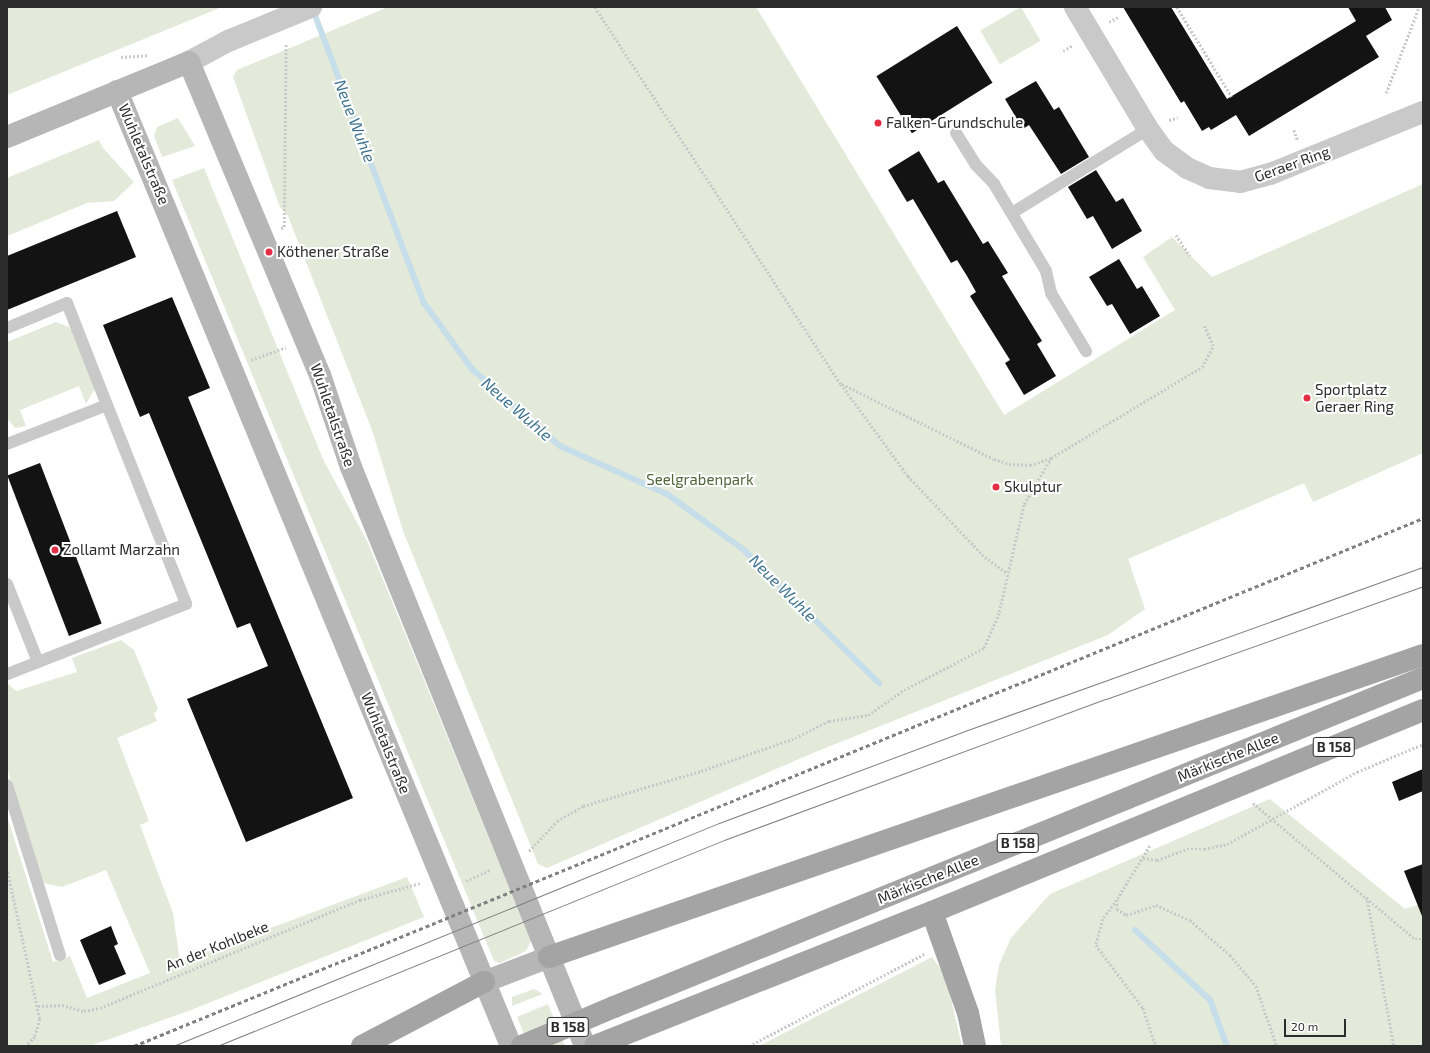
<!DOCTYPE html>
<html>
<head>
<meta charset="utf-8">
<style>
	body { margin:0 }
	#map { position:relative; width:1430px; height:1053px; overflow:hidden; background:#fff; font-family:"Exo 2",sans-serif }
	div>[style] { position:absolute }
	.green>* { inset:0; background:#e3eada; transform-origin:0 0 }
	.stream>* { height:6px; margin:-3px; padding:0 3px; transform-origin:3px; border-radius:3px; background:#c6ddea }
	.building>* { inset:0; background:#131313; transform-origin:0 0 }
	.path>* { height:2.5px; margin-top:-1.25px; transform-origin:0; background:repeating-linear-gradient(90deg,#c9c9c9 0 2px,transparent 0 4px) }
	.lane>* { height:12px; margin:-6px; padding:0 6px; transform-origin:6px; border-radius:6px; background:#c9c9c9 }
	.street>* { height:22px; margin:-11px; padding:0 11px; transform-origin:11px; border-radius:11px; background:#c9c9c9 }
	.secondary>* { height:22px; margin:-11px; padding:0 11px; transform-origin:11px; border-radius:11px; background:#b6b6b6 }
	.primary>* { height:22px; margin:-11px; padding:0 11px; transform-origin:11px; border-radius:11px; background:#a4a4a4 }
	.tram>* { height:1px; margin:-0.5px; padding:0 0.5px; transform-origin:0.5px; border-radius:0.5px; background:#818181 }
	.rail>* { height:3px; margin-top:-1.5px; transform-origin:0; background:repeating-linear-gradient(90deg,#818181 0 4px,transparent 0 7px) }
	.primary-bridge>* { height:22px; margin:-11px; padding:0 11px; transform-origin:11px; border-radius:11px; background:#a4a4a4 }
	.dots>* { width:11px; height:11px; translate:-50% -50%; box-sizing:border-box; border:2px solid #fff; border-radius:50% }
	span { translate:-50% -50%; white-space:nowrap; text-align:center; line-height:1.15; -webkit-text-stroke:4px #fff; paint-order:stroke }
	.shield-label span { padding:1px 3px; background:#fff; border:1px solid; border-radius:3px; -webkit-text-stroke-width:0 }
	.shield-label { font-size:14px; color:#2c2c2c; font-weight:700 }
	.poi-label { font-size:15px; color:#2c2c2c }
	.left { translate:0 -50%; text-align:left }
	.street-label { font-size:15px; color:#2c2c2c }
	.park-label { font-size:15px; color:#51673b }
	.water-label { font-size:16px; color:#3c718d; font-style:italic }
	.frame { position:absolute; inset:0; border:8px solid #2c2c2c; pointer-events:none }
	.scale { position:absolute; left:1284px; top:1019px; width:62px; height:18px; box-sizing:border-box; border:2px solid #2c2c2c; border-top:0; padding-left:5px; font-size:12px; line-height:14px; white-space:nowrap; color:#2c2c2c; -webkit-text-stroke:3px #fff; paint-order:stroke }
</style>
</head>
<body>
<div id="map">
	<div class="green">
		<i style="clip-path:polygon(7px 7px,222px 7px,7px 95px)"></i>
		<i style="clip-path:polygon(388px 7px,756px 7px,1004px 415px,1175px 310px,1143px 257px,1172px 237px,1212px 277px,1423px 184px,1423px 453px,1313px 502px,1304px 483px,1128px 559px,1145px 609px,1108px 635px,813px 753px,547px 868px,538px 864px,403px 531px,372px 430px,288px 216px,280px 207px,233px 77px,237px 70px)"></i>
		<i style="left:1021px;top:7px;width:39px;height:47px;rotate:60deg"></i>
		<i style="clip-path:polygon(178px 118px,195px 146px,162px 157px,154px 136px,157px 127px)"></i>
		<i style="clip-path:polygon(99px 140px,103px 148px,134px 182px,114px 201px,87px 203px,7px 236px,7px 178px)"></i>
		<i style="clip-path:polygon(204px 168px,323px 459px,368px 543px,531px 941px,526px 951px,500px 963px,494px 961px,172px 180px)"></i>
		<i style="clip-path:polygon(56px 322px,69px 327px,76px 337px,95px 383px,94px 390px,86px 404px,79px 386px,20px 410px,26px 426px,15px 428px,7px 418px,7px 342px)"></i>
		<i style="clip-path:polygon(121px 640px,134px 650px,158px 709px,154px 714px,157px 721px,117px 738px,149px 821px,140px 825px,173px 913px,180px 962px,407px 877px,424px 917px,191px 1010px,90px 1046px,7px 1046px,7px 816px,53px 962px,70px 956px,87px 998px,150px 973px,106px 870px,62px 887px,44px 883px,24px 830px,7px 767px,7px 683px,16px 691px,77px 672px,72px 658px)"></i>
		<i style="clip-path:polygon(1270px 799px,1405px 909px,1423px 903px,1423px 1046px,1001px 1046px,995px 989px,999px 965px,1011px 938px,1050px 894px)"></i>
		<i style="clip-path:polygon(932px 957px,940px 968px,949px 991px,962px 1046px,759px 1046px)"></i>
		<i style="clip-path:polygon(534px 989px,543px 994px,512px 1006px,512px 997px)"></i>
		<i style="clip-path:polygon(548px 1004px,565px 1046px,529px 1046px,517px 1017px)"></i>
	</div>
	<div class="stream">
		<i style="left:313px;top:10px;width:313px;rotate:69.3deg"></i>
		<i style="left:424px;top:303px;width:82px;rotate:54deg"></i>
		<i style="left:472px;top:369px;width:117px;rotate:41.2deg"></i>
		<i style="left:560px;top:446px;width:117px;rotate:24.2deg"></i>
		<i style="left:667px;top:494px;width:95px;rotate:36deg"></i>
		<i style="left:744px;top:550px;width:190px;rotate:44.6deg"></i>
		<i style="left:1135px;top:930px;width:103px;rotate:43deg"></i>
		<i style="left:1210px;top:1000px;width:49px;rotate:69.7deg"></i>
	</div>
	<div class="building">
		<i style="clip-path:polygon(1123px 7px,1171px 7px,1227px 99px,1356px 21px,1348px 7px,1385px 7px,1392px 20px,1366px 36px,1379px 57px,1249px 136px,1236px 115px,1211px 130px,1209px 127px,1202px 131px,1184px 101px,1181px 103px)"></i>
		<i style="left:957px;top:26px;width:67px;height:95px;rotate:58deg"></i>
		<i style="clip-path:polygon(1036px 81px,1054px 110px,1059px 107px,1089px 157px,1061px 174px,1029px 125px,1023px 129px,1005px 99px)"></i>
		<i style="clip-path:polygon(919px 151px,938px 183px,944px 180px,983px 244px,988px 241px,1008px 273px,1002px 276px,1042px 341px,1037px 344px,1056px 376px,1024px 395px,1005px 363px,1010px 360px,970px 296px,976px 292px,967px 276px,957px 260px,951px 263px,913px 199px,907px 202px,888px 170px)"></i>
		<i style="clip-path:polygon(1096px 170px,1116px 202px,1123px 198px,1142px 231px,1112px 249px,1093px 216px,1087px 219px,1068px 187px)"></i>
		<i style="clip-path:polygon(117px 211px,136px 257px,7px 310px,7px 256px)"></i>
		<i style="clip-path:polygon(1119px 259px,1137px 289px,1142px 286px,1160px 316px,1130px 334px,1112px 304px,1107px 306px,1089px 277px)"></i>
		<i style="clip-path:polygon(172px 297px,210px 388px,188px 397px,353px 798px,246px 842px,187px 699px,268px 666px,250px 623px,237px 628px,149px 413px,140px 417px,103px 325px)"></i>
		<i style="left:40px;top:463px;width:172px;height:35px;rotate:69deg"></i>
		<i style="clip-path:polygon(1423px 769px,1423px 791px,1399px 801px,1392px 782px)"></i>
		<i style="clip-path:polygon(1423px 864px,1423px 916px,1422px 916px,1404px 871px)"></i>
		<i style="clip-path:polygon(111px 926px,118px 944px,114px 946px,126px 974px,99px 985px,80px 940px)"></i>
	</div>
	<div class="path">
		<i style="left:595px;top:7px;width:450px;rotate:56.9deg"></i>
		<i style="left:841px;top:384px;width:114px;rotate:53.9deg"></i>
		<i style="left:908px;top:476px;width:112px;rotate:46.5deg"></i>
		<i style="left:985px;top:557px;width:27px;rotate:36deg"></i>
		<i style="left:1177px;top:7px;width:105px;rotate:58.6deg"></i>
		<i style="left:1109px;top:22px;width:10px;rotate:-29deg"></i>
		<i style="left:1063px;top:51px;width:12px;rotate:-31deg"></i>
		<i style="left:121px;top:57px;width:26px;rotate:-4deg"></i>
		<i style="left:1386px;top:93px;width:92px;rotate:-69deg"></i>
		<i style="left:1169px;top:120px;width:9px;rotate:-18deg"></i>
		<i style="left:1294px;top:130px;width:12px;rotate:70deg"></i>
		<i style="left:281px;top:228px;width:3px;rotate:-18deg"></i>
		<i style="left:284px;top:227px;width:184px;rotate:-89.4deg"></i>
		<i style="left:1176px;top:235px;width:25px;rotate:56deg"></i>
		<i style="left:251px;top:360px;width:37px;rotate:-20deg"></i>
		<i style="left:842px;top:384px;width:169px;rotate:26.3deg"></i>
		<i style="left:994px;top:459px;width:16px;rotate:18deg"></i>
		<i style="left:1009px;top:464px;width:21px;rotate:3deg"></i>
		<i style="left:1030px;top:465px;width:22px;rotate:-18deg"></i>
		<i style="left:1253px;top:803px;width:212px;rotate:40deg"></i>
		<i style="left:1415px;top:939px;width:8px"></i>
		<i style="left:1150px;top:846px;width:63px;rotate:121.4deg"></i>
		<i style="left:1117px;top:900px;width:9px;rotate:90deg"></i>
		<i style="left:1117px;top:909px;width:11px;rotate:34deg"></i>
		<i style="left:1126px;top:915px;width:32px;rotate:-18deg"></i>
		<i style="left:1156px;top:905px;width:37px;rotate:24deg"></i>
		<i style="left:1190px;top:920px;width:53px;rotate:41.2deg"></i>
		<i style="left:1230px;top:955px;width:40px;rotate:50deg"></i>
		<i style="left:1256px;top:986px;width:64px;rotate:70.7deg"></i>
		<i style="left:529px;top:851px;width:41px;rotate:-47deg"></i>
		<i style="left:557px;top:821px;width:30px;rotate:-30deg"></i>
		<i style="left:583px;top:806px;width:123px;rotate:-16.5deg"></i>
		<i style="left:701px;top:771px;width:100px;rotate:-19.3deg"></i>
		<i style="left:795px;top:738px;width:38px;rotate:-27deg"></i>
		<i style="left:829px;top:721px;width:39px;rotate:-9deg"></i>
		<i style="left:868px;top:715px;width:44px;rotate:-34.8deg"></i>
		<i style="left:904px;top:690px;width:90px;rotate:-27.7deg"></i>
		<i style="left:984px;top:648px;width:39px;rotate:-67deg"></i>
		<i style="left:999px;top:612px;width:111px;rotate:-77deg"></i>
		<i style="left:1024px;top:504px;width:53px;rotate:-59.6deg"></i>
		<i style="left:1051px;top:458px;width:176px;rotate:-31.1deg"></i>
		<i style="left:1202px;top:367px;width:24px;rotate:-62deg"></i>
		<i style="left:1213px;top:346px;width:22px;rotate:-114deg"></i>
		<i style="left:1143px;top:858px;width:14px;rotate:8deg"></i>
		<i style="left:1157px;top:860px;width:32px;rotate:-20deg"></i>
		<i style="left:1187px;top:849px;width:17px"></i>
		<i style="left:1204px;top:849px;width:24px;rotate:-12deg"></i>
		<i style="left:1227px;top:844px;width:149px;rotate:-29deg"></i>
		<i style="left:1357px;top:772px;width:72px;rotate:-23deg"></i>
		<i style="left:7px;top:868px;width:155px;rotate:77.7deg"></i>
		<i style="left:40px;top:1019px;width:19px;rotate:106deg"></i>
		<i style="left:35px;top:1037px;width:13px;rotate:135deg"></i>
		<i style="left:466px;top:881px;width:26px;rotate:-25deg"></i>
		<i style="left:1367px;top:897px;width:151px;rotate:79.7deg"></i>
		<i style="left:1117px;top:900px;width:24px;rotate:126deg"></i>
		<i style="left:1103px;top:919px;width:27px;rotate:105deg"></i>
		<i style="left:1096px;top:945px;width:79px;rotate:53.3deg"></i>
		<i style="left:1143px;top:1008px;width:40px;rotate:71.1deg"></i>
		<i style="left:38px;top:1006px;width:24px;rotate:-2deg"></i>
		<i style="left:62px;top:1005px;width:23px;rotate:15deg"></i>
		<i style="left:84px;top:1011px;width:16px;rotate:-11deg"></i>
		<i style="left:100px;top:1008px;width:282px;rotate:-22.6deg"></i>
		<i style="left:360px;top:900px;width:62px;rotate:-15.8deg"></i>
		<i style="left:749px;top:1046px;width:198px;rotate:-27.7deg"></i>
	</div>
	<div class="lane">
		<i style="left:956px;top:133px;width:36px;rotate:58deg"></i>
		<i style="left:975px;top:164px;width:28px;rotate:46deg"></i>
		<i style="left:994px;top:184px;width:101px;rotate:59.1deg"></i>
		<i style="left:1046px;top:271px;width:23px;rotate:77deg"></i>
		<i style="left:1051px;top:293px;width:68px;rotate:58.9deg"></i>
		<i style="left:1012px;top:213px;width:160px;rotate:-31.7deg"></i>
		<i style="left:7px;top:328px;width:65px;rotate:-22.6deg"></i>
		<i style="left:67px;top:303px;width:110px;rotate:68.6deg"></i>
		<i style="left:7px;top:444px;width:107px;rotate:-21.3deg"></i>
		<i style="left:107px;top:405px;width:214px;rotate:68.3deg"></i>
		<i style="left:186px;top:604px;width:192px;rotate:158.6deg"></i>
		<i style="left:7px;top:584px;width:84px;rotate:68.3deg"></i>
		<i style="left:7px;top:785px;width:178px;rotate:72.7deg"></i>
	</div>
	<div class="street">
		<i style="left:1075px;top:7px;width:142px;rotate:59.1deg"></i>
		<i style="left:1148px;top:129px;width:27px;rotate:54deg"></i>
		<i style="left:1164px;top:151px;width:29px;rotate:36deg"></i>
		<i style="left:1187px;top:168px;width:24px;rotate:24deg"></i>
		<i style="left:1209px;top:178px;width:31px;rotate:7deg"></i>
		<i style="left:1240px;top:182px;width:31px;rotate:-15deg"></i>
		<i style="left:1270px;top:174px;width:165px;rotate:-22.1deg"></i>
		<i style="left:189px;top:62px;width:44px;rotate:-28.3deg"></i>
		<i style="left:228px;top:41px;width:90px;rotate:-22.3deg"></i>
	</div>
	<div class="secondary">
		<i style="left:117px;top:91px;width:1033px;rotate:67.58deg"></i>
		<i style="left:7px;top:137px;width:197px;rotate:-22.4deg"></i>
		<i style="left:189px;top:62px;width:339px;rotate:67.3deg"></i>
		<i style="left:320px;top:375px;width:97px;rotate:71.4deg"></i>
		<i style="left:351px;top:467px;width:624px;rotate:67.99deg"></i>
		<i style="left:484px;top:982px;width:70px;rotate:-21deg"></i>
	</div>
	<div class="primary">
		<i style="left:932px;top:912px;width:107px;rotate:70.4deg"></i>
		<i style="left:968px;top:1013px;width:34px;rotate:78deg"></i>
		<i style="left:549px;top:957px;width:925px;rotate:-19.06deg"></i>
		<i style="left:614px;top:1007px;width:873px;rotate:-22.13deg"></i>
		<i style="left:362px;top:1046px;width:138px;rotate:-27.7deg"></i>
		<i style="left:595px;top:1046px;width:363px;rotate:-21.7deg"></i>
		<i style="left:932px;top:912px;width:531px;rotate:-22.36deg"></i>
	</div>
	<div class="tram">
		<i style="left:173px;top:1046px;width:590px;rotate:-22.22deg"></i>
		<i style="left:719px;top:823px;width:259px;rotate:-20.5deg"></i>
		<i style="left:962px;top:732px;width:490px;rotate:-19.7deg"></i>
		<i style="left:217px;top:1046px;width:547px;rotate:-22.11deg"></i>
		<i style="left:724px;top:840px;width:407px;rotate:-20.3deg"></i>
		<i style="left:1106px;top:699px;width:337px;rotate:-19.6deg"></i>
	</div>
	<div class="rail">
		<i style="left:134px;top:1046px;width:1393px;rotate:-22.27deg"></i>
	</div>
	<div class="primary-bridge">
		<i style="left:522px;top:1046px;width:100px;rotate:-23deg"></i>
	</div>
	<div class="dots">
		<i style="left:878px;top:123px;background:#e32f43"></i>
		<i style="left:269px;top:252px;background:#e32f43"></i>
		<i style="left:1307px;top:398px;background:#e32f43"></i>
		<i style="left:996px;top:487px;background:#e32f43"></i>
		<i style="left:55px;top:550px;background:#e32f43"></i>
	</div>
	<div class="shield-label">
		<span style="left:1334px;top:747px">B 158</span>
		<span style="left:1018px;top:843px">B 158</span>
		<span style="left:568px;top:1027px">B 158</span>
	</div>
	<div class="poi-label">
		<span class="left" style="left:886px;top:123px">Falken-Grundschule</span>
		<span class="left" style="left:277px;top:252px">Köthener Straße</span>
		<span class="left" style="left:1315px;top:398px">Sportplatz<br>Geraer Ring</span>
		<span class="left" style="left:1004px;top:487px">Skulptur</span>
		<span class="left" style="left:63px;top:550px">Zollamt Marzahn</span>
	</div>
	<div class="street-label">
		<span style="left:144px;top:154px;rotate:67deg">Wuhletalstraße</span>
		<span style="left:1292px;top:164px;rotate:-20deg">Geraer Ring</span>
		<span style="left:333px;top:415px;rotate:71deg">Wuhletalstraße</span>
		<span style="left:386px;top:743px;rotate:68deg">Wuhletalstraße</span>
		<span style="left:1228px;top:757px;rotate:-22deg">Märkische Allee</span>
		<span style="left:928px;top:879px;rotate:-22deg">Märkische Allee</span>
		<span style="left:217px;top:946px;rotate:-22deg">An der Kohlbeke</span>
	</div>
	<div class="park-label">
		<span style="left:700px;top:480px">Seelgrabenpark</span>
	</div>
	<div class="water-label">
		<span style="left:355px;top:121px;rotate:69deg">Neue Wuhle</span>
		<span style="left:517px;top:409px;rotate:41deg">Neue Wuhle</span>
		<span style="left:783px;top:588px;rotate:45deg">Neue Wuhle</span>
	</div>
	<div class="frame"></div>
	<div class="scale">20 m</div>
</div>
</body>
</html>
